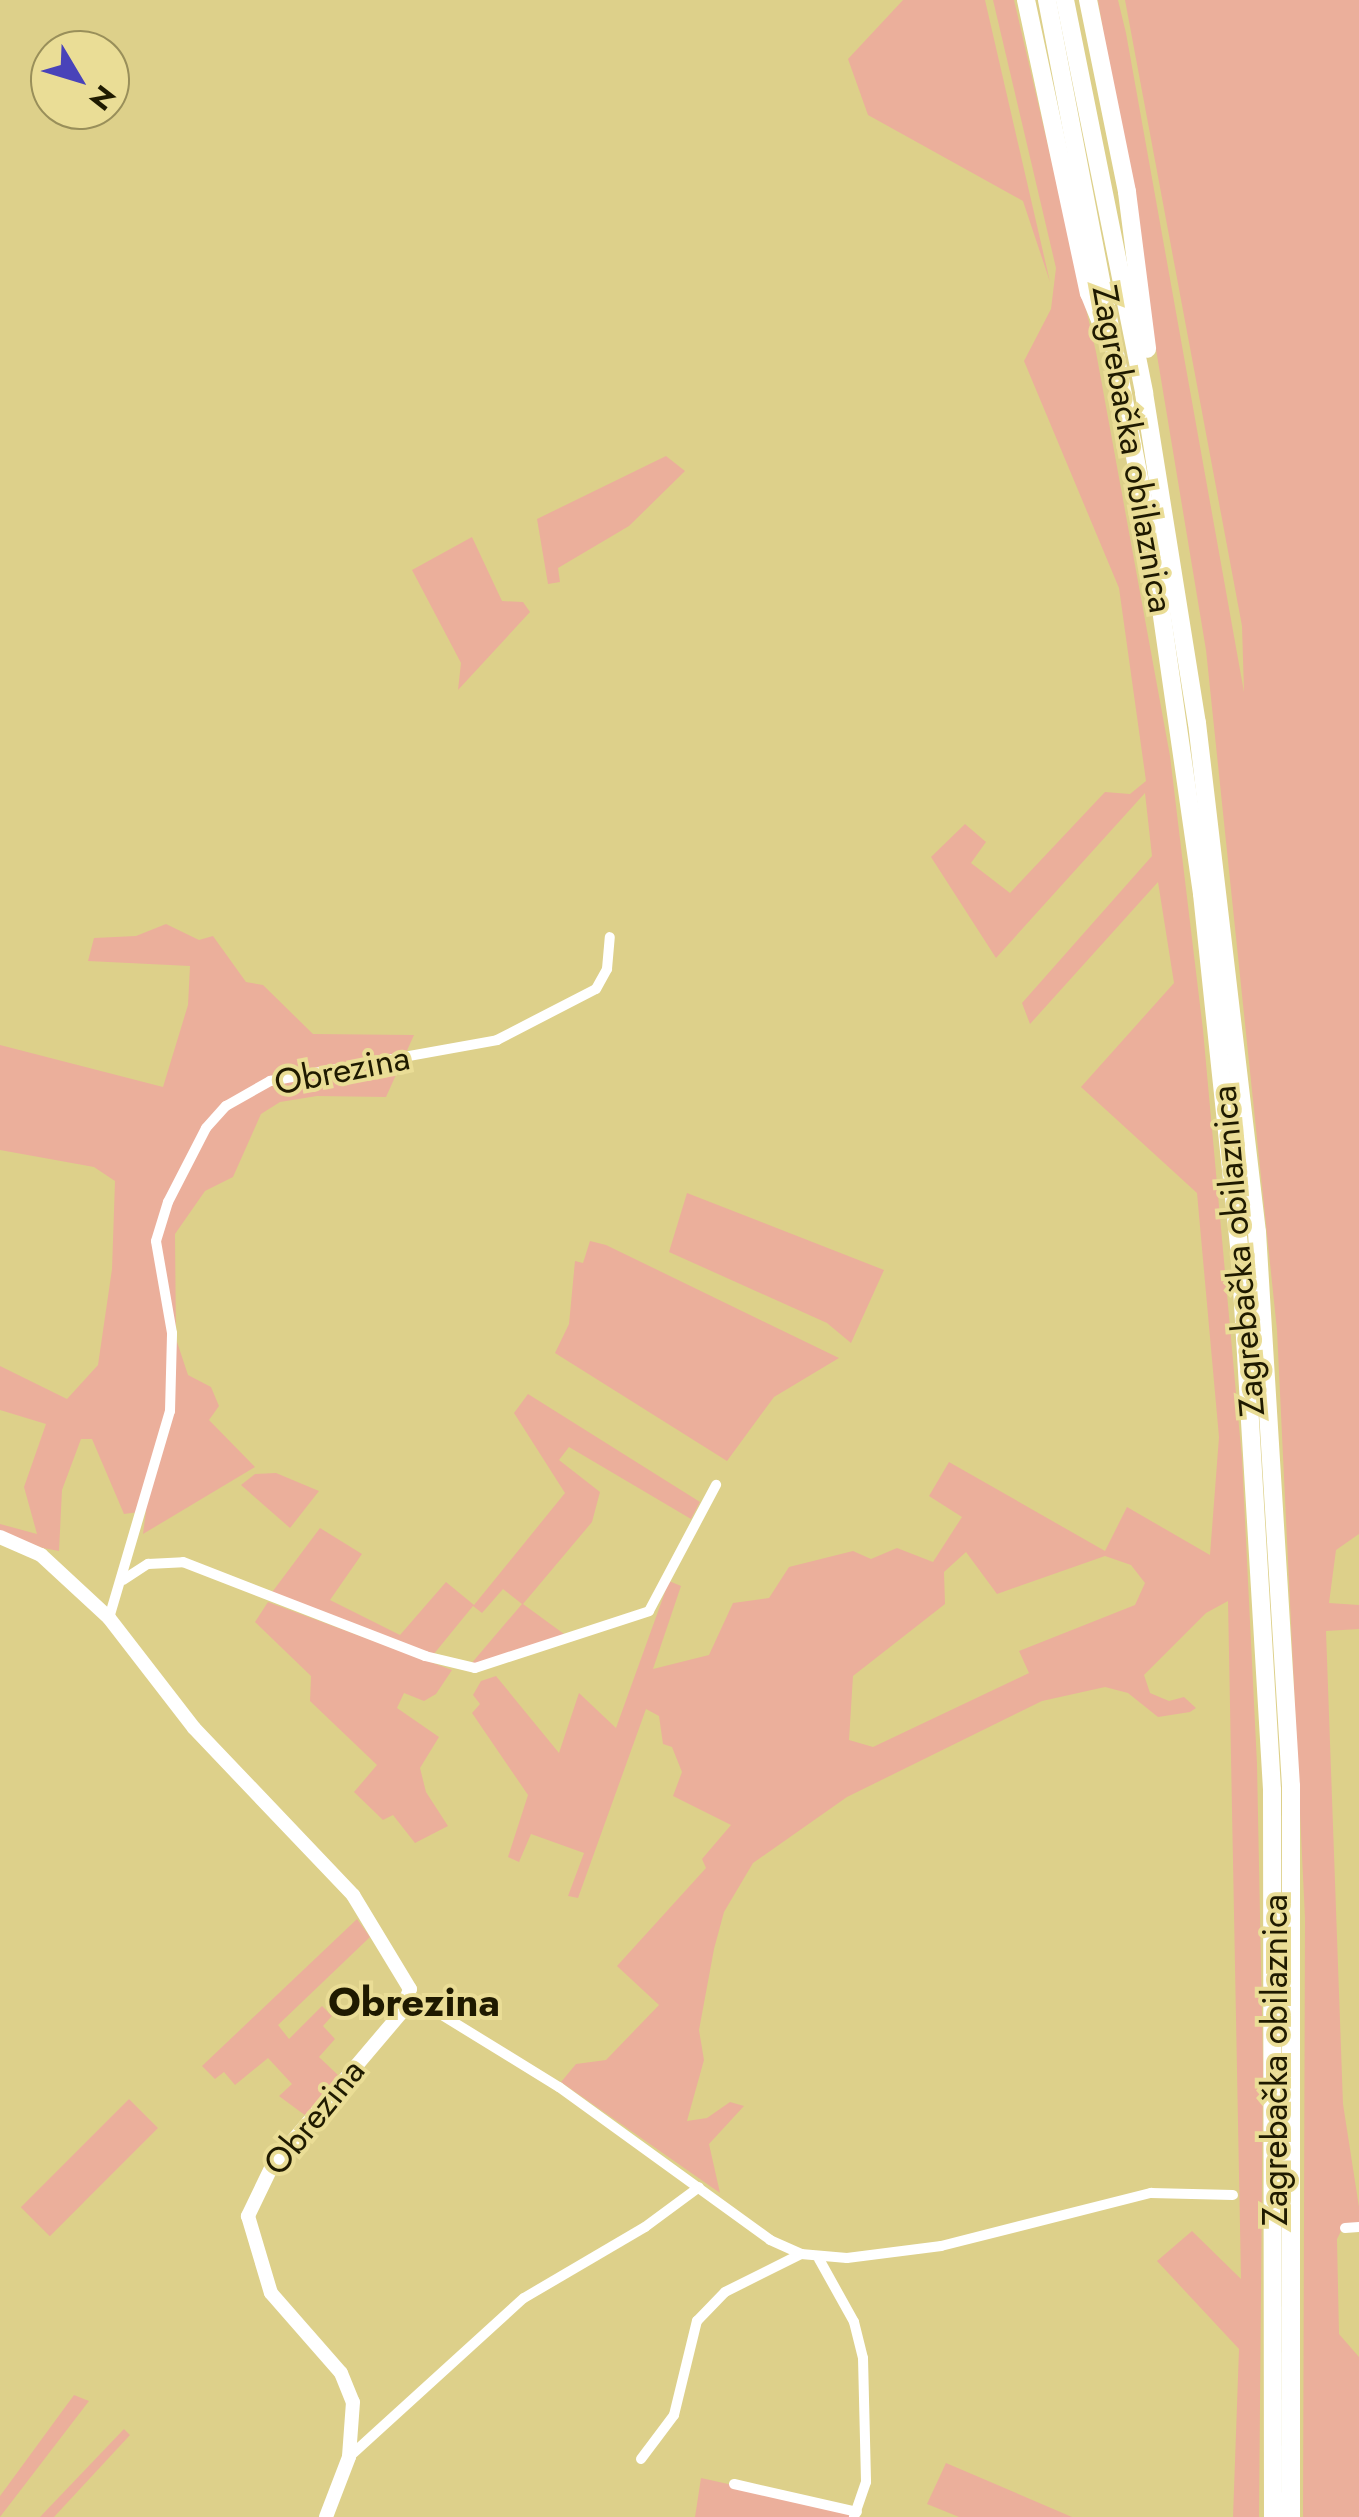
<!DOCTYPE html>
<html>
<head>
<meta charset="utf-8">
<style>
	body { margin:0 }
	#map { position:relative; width:1359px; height:2517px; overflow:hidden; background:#ddd08a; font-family:Jost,sans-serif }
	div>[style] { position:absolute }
	.green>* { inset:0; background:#ebaf9b; transform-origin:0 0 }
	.street>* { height:10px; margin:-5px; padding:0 5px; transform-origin:5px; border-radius:5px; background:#fff }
	.secondary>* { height:14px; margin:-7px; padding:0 7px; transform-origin:7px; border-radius:7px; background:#fff }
	.highway>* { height:18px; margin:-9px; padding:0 9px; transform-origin:9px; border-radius:9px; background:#fff }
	span { translate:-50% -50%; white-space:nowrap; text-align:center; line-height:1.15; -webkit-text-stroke:8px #eadd96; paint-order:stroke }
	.street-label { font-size:35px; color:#1f1a00 }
	.quarter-label { font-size:40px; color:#1f1a00; font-weight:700 }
	.north { position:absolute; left:30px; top:30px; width:100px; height:100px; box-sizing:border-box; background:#eadd96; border:2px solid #998f5a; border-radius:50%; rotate:128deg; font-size:28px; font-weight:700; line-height:40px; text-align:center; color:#1f1a00 }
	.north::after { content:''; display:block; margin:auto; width:35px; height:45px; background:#4943b9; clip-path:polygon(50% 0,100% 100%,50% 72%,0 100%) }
</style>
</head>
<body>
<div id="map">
	<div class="green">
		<i style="clip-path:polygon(903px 0,985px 0,1050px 282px,1023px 201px,868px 115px,848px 59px)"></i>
		<i style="clip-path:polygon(evenodd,993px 0,1014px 0,1096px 352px,1170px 756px,1203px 1030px,1242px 1459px,1257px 1764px,1263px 2066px,1259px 2517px,1233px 2517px,1239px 2349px,1157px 2261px,1192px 2231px,1241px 2279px,1228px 1601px,1206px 1613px,1144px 1675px,1150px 1693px,1169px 1701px,1184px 1697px,1196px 1708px,1190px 1712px,1158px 1717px,1128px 1693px,1105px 1687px,1042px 1701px,847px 1797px,753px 1863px,724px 1912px,714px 1949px,699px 2030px,704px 2060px,687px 2121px,707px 2118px,730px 2102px,744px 2106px,709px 2144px,720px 2193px,561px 2082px,576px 2064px,606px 2060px,659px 2005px,617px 1966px,706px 1868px,702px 1859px,731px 1825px,673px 1796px,682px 1772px,672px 1747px,663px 1744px,659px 1716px,646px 1709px,578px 1898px,568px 1896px,584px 1853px,531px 1834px,519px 1862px,508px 1857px,528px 1795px,472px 1713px,480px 1704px,473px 1695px,481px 1681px,496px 1676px,559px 1753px,579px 1693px,616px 1728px,669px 1581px,681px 1586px,653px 1669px,709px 1655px,733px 1603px,769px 1598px,789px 1567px,853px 1551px,871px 1559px,897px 1548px,933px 1562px,962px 1517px,929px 1496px,949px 1462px,1105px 1551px,1127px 1507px,1210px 1555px,1219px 1437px,1197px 1193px,1081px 1087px,1174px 983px,1158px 882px,1030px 1024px,1022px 1003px,1152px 856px,1145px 793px,996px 958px,931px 857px,965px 824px,986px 842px,971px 863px,1010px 893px,1105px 792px,1130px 794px,1146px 781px,1119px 588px,1024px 361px,1051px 309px,1056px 268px,993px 0,966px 1552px,997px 1594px,1105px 1556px,1131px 1565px,1145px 1583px,1135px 1605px,1019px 1651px,1029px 1673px,873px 1747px,849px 1740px,853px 1676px,945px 1604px,944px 1572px,966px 1552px)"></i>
		<i style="clip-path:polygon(1098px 0,1118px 0,1126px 33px,1244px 692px,1242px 626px,1125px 0,1359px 0,1359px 1534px,1336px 1550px,1329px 1603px,1359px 1605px,1359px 1629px,1326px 1631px,1343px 2104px,1359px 2207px,1359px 2223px,1342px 2229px,1337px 2239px,1339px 2334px,1359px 2357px,1359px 2517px,1303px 2517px,1305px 1918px,1277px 1330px,1206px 650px)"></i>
		<i style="clip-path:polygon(666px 456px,685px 471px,629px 526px,558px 568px,560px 582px,548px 584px,537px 519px)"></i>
		<i style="clip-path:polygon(472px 537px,502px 601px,523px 602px,530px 612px,458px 690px,461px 663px,412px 570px)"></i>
		<i style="clip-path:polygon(166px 924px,199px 940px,213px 936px,246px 982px,263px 985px,313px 1034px,414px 1035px,386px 1097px,317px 1096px,280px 1102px,261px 1114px,233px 1177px,205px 1191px,175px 1234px,176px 1339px,188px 1375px,211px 1387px,219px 1406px,209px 1420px,255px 1467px,143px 1534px,146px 1511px,124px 1514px,92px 1439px,81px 1439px,62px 1490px,59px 1551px,43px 1548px,0 1532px,0 1524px,37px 1534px,24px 1487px,46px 1424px,0 1410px,0 1366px,67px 1399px,98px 1365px,112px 1269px,115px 1181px,94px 1167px,0 1150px,0 1045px,163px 1087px,188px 1005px,190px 966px,88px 961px,94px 938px,136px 936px)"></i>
		<i style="clip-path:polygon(687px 1193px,884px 1270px,851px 1343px,827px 1323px,669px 1252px)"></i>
		<i style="clip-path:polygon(590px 1241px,606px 1245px,839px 1358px,774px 1397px,727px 1461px,555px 1353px,569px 1324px,575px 1261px,583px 1263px)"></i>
		<i style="clip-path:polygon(528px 1394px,700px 1502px,691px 1519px,569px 1447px,559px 1460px,600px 1492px,592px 1522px,523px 1604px,564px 1634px,559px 1640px,470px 1665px,522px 1604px,503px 1589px,482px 1613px,473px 1606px,433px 1655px,270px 1595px,320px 1528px,362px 1554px,330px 1600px,400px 1635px,446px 1582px,474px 1605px,565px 1493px,514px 1413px)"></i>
		<i style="clip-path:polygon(276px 1473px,319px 1491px,290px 1528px,241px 1485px,255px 1474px)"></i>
		<i style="clip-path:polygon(268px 1602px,452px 1670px,436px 1694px,424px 1701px,404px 1693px,397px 1708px,439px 1737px,420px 1768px,426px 1792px,448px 1826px,415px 1843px,393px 1815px,383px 1820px,354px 1792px,377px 1765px,310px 1701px,311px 1676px,255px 1622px)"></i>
		<i style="clip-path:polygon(357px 1919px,370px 1937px,278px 2025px,289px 2039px,322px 2006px,332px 2016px,323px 2026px,335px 2039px,319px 2057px,339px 2076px,306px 2116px,279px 2096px,292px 2084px,268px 2058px,235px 2085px,224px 2072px,215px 2079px,202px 2066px)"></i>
		<i style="left:129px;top:2099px;width:41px;height:153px;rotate:45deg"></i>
		<i style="clip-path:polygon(74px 2395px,89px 2401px,0 2517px,0 2496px)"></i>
		<i style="clip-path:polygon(124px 2429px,130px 2435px,54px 2517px,40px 2517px)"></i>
		<i style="clip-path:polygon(946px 2463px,1072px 2517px,959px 2517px,927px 2504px)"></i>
		<i style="clip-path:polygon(701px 2478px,805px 2501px,857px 2517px,695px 2517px)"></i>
	</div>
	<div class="street">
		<i style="left:123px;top:1580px;width:30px;rotate:-33deg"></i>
		<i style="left:148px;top:1564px;width:35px;rotate:-3deg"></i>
		<i style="left:183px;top:1562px;width:260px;rotate:21.2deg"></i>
		<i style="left:425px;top:1656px;width:51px;rotate:13.5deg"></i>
		<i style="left:475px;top:1668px;width:183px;rotate:-18.1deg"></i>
		<i style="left:649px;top:1611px;width:143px;rotate:-62deg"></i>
		<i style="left:109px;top:1618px;width:216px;rotate:-73.6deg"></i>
		<i style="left:170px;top:1411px;width:78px;rotate:-88.5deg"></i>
		<i style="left:172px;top:1333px;width:93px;rotate:-99.9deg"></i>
		<i style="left:156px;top:1241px;width:41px;rotate:-72.9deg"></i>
		<i style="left:168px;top:1202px;width:83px;rotate:-62.8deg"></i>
		<i style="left:206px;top:1128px;width:30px;rotate:-48deg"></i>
		<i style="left:226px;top:1106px;width:51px;rotate:-29.6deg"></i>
		<i style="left:270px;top:1081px;width:231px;rotate:-10.2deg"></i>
		<i style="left:497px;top:1040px;width:111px;rotate:-27.3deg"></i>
		<i style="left:596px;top:989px;width:23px;rotate:-61deg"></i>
		<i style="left:607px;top:969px;width:32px;rotate:-85deg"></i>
		<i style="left:411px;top:1996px;width:174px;rotate:31.6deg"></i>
		<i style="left:559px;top:2087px;width:261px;rotate:35.9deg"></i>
		<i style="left:770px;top:2240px;width:34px;rotate:24deg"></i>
		<i style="left:801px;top:2254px;width:46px;rotate:5deg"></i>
		<i style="left:847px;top:2258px;width:95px;rotate:-7.3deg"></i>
		<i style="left:941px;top:2246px;width:217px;rotate:-14.2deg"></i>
		<i style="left:1151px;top:2193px;width:82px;rotate:1.4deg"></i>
		<i style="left:1345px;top:2228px;width:14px;rotate:-4deg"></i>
		<i style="left:819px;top:2259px;width:72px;rotate:60.9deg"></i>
		<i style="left:854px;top:2322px;width:37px;rotate:76deg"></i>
		<i style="left:863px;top:2358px;width:124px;rotate:88.6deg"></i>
		<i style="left:866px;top:2482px;width:37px;rotate:109deg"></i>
		<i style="left:349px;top:2457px;width:236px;rotate:-42.3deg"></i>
		<i style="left:524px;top:2298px;width:140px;rotate:-30.4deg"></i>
		<i style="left:645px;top:2227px;width:67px;rotate:-36.5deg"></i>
		<i style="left:641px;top:2459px;width:55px;rotate:-53.1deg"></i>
		<i style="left:674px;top:2415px;width:97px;rotate:-76.3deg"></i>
		<i style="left:697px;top:2321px;width:40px;rotate:-46deg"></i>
		<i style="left:725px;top:2292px;width:85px;rotate:-26.6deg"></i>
		<i style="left:734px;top:2484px;width:126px;rotate:12.8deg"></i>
	</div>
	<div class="secondary">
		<i style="left:0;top:1537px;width:45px;rotate:23.7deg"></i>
		<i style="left:41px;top:1555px;width:93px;rotate:42.8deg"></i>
		<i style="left:109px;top:1618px;width:139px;rotate:52.3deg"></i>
		<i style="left:194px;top:1728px;width:231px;rotate:46.4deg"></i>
		<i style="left:353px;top:1895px;width:110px;rotate:58.8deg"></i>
		<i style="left:410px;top:1989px;width:26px;rotate:111deg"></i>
		<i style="left:401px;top:2013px;width:198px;rotate:130.3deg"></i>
		<i style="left:273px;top:2164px;width:58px;rotate:115.7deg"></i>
		<i style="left:248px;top:2216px;width:80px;rotate:73.4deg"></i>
		<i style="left:271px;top:2293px;width:106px;rotate:48.8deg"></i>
		<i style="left:341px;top:2373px;width:31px;rotate:68deg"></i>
		<i style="left:353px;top:2402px;width:55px;rotate:94.2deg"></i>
		<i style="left:349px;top:2457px;width:64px;rotate:111deg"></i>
	</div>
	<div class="highway">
		<i style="left:1026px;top:0;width:300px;rotate:77.9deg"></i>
		<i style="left:1089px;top:293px;width:45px;rotate:68deg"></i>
		<i style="left:1047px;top:0;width:550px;rotate:79.1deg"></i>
		<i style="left:1151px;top:540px;width:358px;rotate:81.8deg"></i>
		<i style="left:1202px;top:894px;width:362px;rotate:84deg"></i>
		<i style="left:1240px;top:1254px;width:537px;rotate:86.58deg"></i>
		<i style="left:1272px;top:1790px;width:727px;rotate:89.92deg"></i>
		<i style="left:1065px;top:0;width:401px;rotate:78.6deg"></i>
		<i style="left:1144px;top:393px;width:334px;rotate:80.9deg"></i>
		<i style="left:1197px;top:723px;width:513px;rotate:83.28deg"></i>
		<i style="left:1257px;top:1232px;width:555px;rotate:86.49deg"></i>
		<i style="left:1291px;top:1786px;width:731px;rotate:90deg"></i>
		<i style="left:1088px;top:0;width:196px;rotate:78.5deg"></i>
		<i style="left:1127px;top:192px;width:158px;rotate:82.7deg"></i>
	</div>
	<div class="street-label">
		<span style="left:1133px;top:449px;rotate:80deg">Zagrebačka obilaznica</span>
		<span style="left:342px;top:1070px;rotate:-11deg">Obrezina</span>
		<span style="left:1238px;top:1251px;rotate:-95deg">Zagrebačka obilaznica</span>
		<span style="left:1275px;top:2060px;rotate:-90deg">Zagrebačka obilaznica</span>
		<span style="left:314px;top:2117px;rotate:-51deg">Obrezina</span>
	</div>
	<div class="quarter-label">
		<span style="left:414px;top:2002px">Obrezina</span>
	</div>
	<div class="north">N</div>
</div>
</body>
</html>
